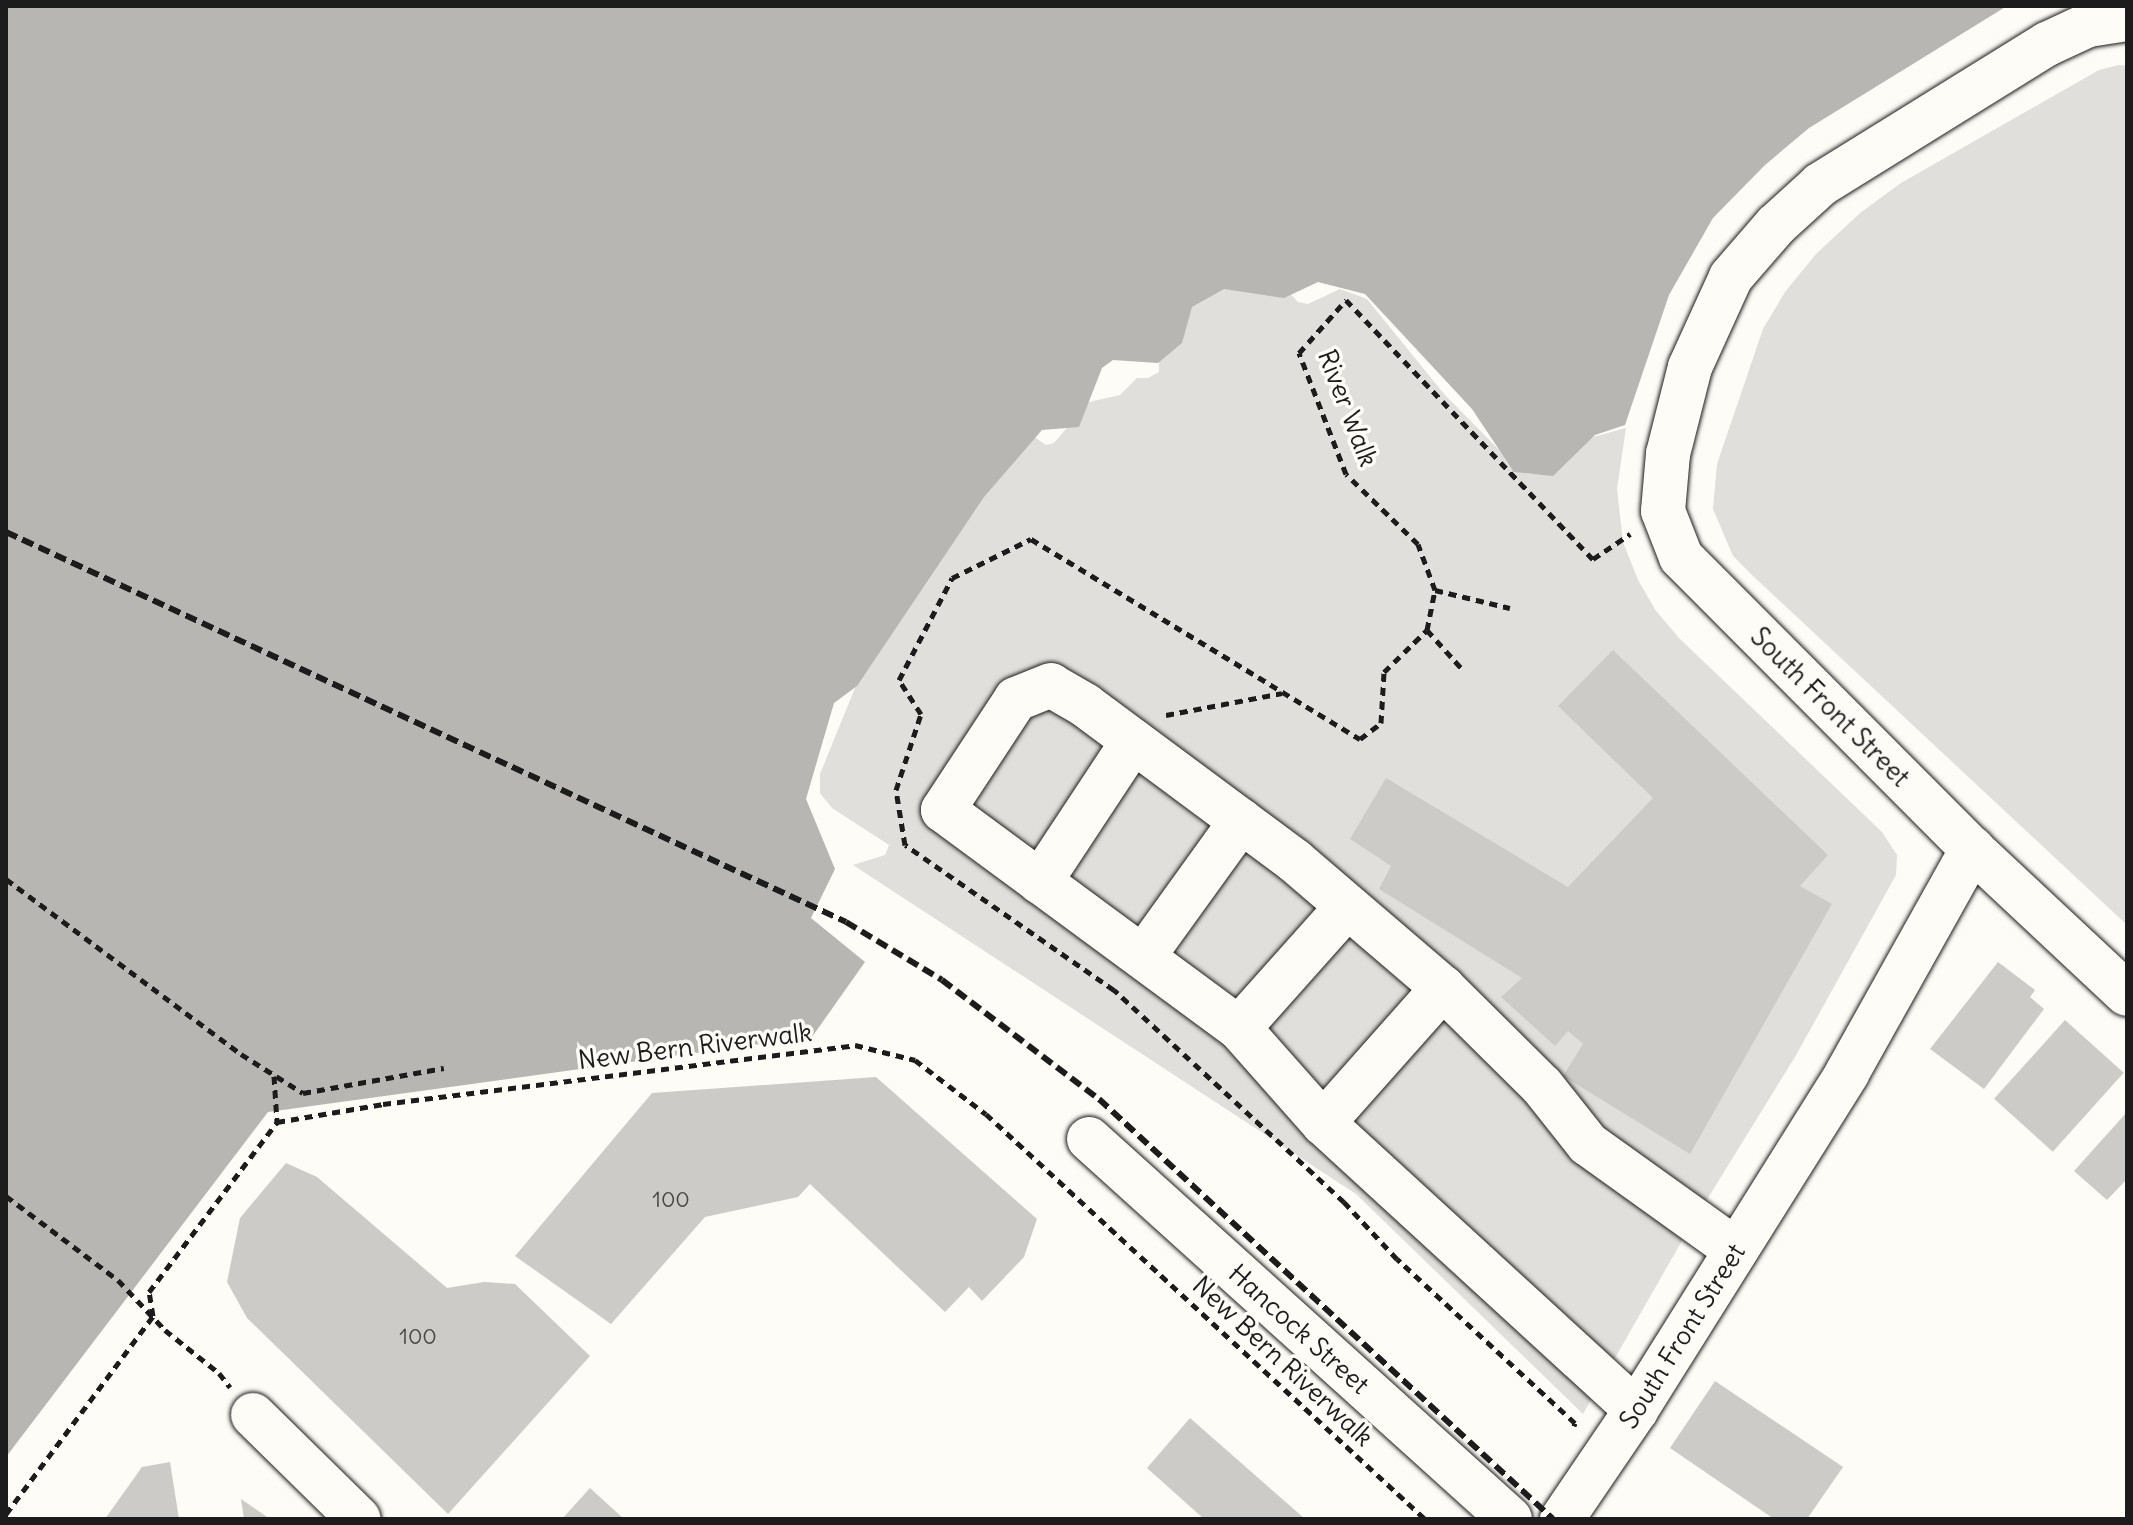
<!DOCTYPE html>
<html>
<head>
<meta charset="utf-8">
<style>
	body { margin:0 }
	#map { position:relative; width:2133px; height:1525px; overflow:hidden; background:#fdfcf7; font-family:Delius,sans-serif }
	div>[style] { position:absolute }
	.green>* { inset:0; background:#e0dfdb }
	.water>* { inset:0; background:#b7b6b2 }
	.building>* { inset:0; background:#cccbc8; transform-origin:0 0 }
	.path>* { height:5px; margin-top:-2.5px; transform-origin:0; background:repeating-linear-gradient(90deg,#1c1c1c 0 8px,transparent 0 14px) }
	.roads { filter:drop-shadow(0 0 2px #1c1c1c) drop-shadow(0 0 2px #1c1c1c) }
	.minor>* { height:44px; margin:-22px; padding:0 22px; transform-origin:22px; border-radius:22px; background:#fdfcf7 }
	.rail>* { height:6px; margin-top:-3px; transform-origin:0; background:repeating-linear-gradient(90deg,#1c1c1c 0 12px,transparent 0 18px) }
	span { translate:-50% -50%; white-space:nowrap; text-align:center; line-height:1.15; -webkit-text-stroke:7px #fdfcf7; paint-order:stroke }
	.number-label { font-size:22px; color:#484847 }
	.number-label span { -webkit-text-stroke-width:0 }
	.street-label { font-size:26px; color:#1c1c1c }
	.frame { position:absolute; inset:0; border:8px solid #1c1c1c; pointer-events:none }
</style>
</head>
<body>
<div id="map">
	<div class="green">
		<i style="clip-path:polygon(2119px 65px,2127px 66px,2127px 925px,1753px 576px,1733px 556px,1713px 509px,1717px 464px,1763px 329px,1785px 292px,1816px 254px,1860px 213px,1901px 183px,2099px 70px)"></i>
		<i style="clip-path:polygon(1248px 249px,1298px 302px,1308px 304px,1340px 289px,1367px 299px,1444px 394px,1522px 473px,1533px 474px,1558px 466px,1593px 437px,1626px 428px,1617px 489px,1623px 542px,1638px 580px,1656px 611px,1679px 638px,1882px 832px,1897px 855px,1896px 875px,1795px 1057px,1687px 1232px,1583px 1414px,1356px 1194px,853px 865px,885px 855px,889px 845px,832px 808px,820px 793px,820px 774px,857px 683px,1027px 432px,1046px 445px,1054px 443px,1089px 402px,1120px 395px,1137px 378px,1148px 378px,1159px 372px,1159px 360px,1138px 346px)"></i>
	</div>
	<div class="water">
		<i style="clip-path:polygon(6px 6px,2007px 6px,1809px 128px,1765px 165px,1713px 218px,1669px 295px,1625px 425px,1595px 435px,1553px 476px,1514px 472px,1472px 409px,1365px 294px,1318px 282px,1284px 298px,1224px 289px,1192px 307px,1182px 343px,1158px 363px,1113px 360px,1102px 368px,1079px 427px,1042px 430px,984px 497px,857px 686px,834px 703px,806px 799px,835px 869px,811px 918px,865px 962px,812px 1037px,268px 1112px,6px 1457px)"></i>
	</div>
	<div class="building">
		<i style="clip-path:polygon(1613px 650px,1828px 855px,1800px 886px,1832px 904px,1690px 1154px,1563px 1076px,1583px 1044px,1568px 1031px,1555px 1046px,1501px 997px,1522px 978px,1379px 889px,1391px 866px,1350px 839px,1386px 778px,1568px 887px,1653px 798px,1558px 706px)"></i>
		<i style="clip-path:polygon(1998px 962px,2035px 990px,2030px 997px,2044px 1009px,1984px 1089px,1930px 1049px)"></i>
		<i style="left:2065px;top:1020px;width:79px;height:106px;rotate:42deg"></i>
		<i style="clip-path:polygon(876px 1077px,1037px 1219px,1024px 1257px,982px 1301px,969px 1287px,945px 1312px,810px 1184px,798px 1197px,705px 1217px,611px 1324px,515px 1256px,652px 1093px)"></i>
		<i style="clip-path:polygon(2127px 1112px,2127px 1179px,2107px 1200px,2074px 1171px)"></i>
		<i style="clip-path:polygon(286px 1163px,317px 1177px,447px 1288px,484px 1282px,515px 1284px,590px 1356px,448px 1514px,247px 1318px,227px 1282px,240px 1218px)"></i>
		<i style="clip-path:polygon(1715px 1381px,1843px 1467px,1807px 1519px,1774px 1519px,1670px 1448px)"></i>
		<i style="clip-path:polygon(1190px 1418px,1305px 1519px,1204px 1519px,1147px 1468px)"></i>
		<i style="clip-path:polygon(170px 1462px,179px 1519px,105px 1519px,142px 1467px)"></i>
		<i style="clip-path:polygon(590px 1488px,624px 1519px,562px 1519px)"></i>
		<i style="clip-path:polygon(241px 1499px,270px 1519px,244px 1519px)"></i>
	</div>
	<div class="path">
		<i style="left:1435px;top:590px;width:77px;rotate:13.5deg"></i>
		<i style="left:1427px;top:630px;width:54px;rotate:48deg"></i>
		<i style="left:1166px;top:715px;width:118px;rotate:-10.7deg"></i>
		<i style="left:6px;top:879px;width:293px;rotate:36.7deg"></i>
		<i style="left:241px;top:1054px;width:73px;rotate:32.2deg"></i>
		<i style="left:303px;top:1093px;width:143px;rotate:-10.1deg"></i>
		<i style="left:274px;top:1076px;width:46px;rotate:86.3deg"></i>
		<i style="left:6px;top:1196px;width:140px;rotate:36.9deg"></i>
		<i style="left:118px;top:1280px;width:69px;rotate:46.8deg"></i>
		<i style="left:165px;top:1330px;width:69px;rotate:38.5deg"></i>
		<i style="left:219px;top:1373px;width:18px;rotate:52deg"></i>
		<i style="left:1574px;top:1426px;width:3px;rotate:-72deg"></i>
		<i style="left:1575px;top:1423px;width:242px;rotate:-137.3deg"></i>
		<i style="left:1397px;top:1259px;width:78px;rotate:-132.9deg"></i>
		<i style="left:1344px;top:1202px;width:313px;rotate:-137.3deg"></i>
		<i style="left:1114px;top:990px;width:254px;rotate:-145.2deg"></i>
		<i style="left:905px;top:845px;width:56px;rotate:-99.3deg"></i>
		<i style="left:896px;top:790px;width:80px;rotate:-71.8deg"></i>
		<i style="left:921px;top:714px;width:40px;rotate:-122.9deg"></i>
		<i style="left:899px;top:680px;width:115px;rotate:-62.5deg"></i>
		<i style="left:952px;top:578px;width:88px;rotate:-26.3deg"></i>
		<i style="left:1031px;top:539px;width:385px;rotate:31.3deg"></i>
		<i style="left:1360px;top:739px;width:26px;rotate:-37deg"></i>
		<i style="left:1381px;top:723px;width:51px;rotate:-86.6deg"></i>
		<i style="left:1384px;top:672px;width:60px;rotate:-44.3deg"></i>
		<i style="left:1427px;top:630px;width:41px;rotate:-78.7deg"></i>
		<i style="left:1435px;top:590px;width:49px;rotate:-110.3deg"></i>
		<i style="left:1418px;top:544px;width:100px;rotate:-135.8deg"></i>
		<i style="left:1346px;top:474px;width:130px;rotate:-111.2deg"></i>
		<i style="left:1299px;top:353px;width:71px;rotate:-48.4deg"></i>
		<i style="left:1346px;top:300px;width:358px;rotate:46.4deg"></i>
		<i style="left:1593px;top:559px;width:45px;rotate:-34deg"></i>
		<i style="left:6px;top:1514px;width:247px;rotate:-53.4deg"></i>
		<i style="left:153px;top:1316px;width:24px;rotate:-99deg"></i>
		<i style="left:149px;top:1292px;width:213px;rotate:-53deg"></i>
		<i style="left:277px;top:1122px;width:108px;rotate:-9.6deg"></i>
		<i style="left:383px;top:1104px;width:476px;rotate:-7.1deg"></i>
		<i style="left:855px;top:1045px;width:62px;rotate:14deg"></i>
		<i style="left:915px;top:1060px;width:89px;rotate:37.3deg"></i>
		<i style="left:986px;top:1114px;width:597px;rotate:42.69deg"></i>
	</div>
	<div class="roads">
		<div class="minor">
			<i style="left:2127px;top:19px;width:39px;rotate:171deg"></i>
			<i style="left:2088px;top:25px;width:45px;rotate:155.1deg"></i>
			<i style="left:2047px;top:44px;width:267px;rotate:148.2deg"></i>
			<i style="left:1820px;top:185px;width:59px;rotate:137.7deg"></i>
			<i style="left:1776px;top:225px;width:69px;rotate:130.9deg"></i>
			<i style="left:1731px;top:277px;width:99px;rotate:114.5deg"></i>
			<i style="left:1690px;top:367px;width:90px;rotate:104.2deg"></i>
			<i style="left:1668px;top:454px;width:57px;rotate:95deg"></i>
			<i style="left:1663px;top:511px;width:49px;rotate:68.6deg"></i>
			<i style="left:1681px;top:557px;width:412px;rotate:45.1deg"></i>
			<i style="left:1972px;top:849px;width:212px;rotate:43.1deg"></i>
			<i style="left:1040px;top:882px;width:169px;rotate:-56.6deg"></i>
			<i style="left:1143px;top:957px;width:168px;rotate:-54.2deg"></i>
			<i style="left:1443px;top:988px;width:139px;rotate:44.7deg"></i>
			<i style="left:1542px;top:1086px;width:74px;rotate:51.6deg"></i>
			<i style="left:1588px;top:1144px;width:182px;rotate:35.6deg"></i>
			<i style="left:1239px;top:1028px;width:161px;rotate:-48.3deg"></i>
			<i style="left:1323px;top:1123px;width:181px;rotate:-48.4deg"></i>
			<i style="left:1443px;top:988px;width:195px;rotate:-139.4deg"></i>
			<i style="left:1295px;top:861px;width:262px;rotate:-143.4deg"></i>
			<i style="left:1085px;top:705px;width:39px;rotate:-150deg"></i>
			<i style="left:1051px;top:685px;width:38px;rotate:158deg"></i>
			<i style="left:1016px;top:699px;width:133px;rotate:123.3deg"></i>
			<i style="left:943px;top:810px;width:368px;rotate:36.4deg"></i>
			<i style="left:1239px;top:1028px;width:127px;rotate:48.5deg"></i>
			<i style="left:1323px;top:1123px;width:425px;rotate:42.5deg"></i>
			<i style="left:1089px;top:1139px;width:567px;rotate:42.07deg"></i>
			<i style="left:253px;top:1415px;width:148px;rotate:44.5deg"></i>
			<i style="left:1562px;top:1519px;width:132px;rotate:-55.8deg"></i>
			<i style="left:1636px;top:1410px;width:398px;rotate:-57.9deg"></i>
			<i style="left:1847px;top:1073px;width:257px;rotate:-60.8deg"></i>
		</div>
	</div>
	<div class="rail">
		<i style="left:6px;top:532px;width:926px;rotate:24.9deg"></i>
		<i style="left:846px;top:922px;width:112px;rotate:31.1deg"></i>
		<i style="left:942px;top:980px;width:197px;rotate:37.2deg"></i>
		<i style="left:1099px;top:1099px;width:618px;rotate:42.77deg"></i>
	</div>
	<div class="number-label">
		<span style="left:671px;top:1200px">100</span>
		<span style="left:418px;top:1337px">100</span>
	</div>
	<div class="street-label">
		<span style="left:1348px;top:408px;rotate:69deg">River Walk</span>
		<span style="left:1830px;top:707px;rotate:45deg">South Front Street</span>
		<span style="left:695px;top:1046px;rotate:-7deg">New Bern Riverwalk</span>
		<span style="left:1299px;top:1329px;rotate:42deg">Hancock Street</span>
		<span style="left:1682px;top:1336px;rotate:-58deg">South Front Street</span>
		<span style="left:1283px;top:1361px;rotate:43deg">New Bern Riverwalk</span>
	</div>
	<div class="frame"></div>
</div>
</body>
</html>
